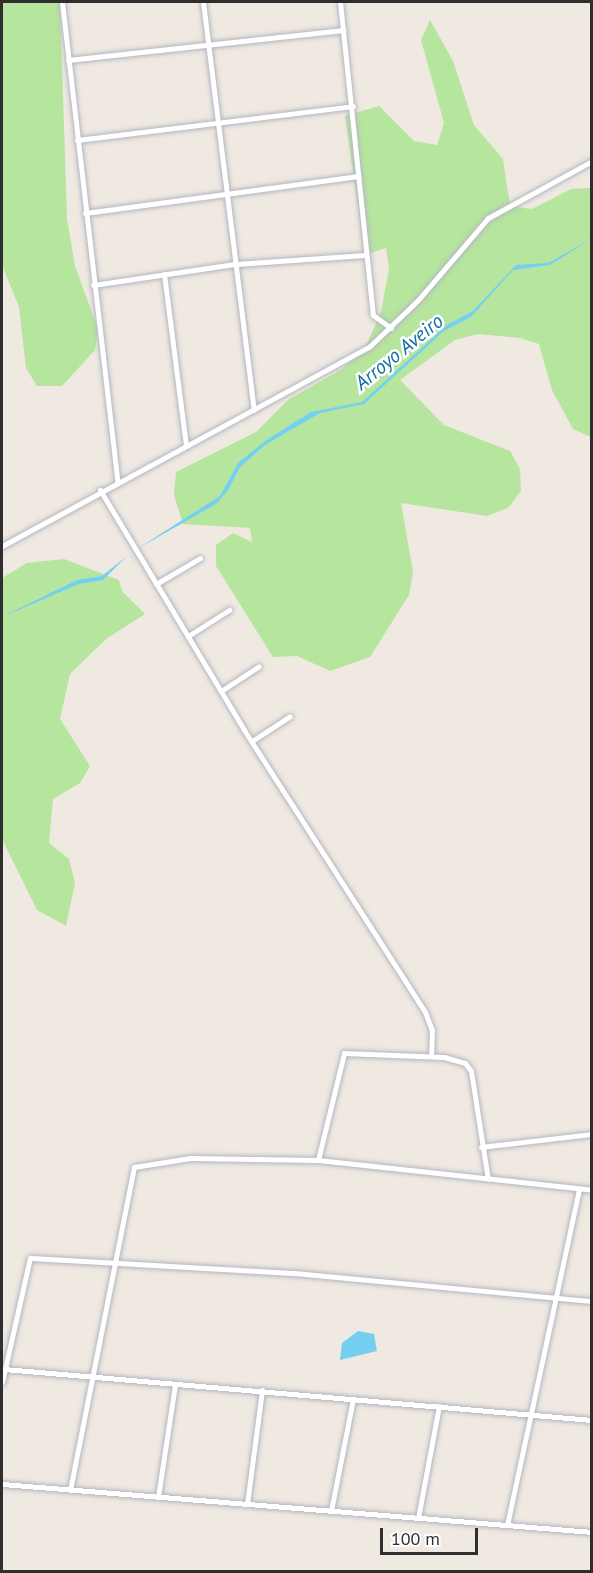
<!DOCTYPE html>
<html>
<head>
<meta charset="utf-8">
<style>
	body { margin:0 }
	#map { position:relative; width:593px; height:1573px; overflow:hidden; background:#efe9e1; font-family:"PT Sans",sans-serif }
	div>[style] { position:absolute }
	.green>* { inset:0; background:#b6e59e }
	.water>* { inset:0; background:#75cff0 }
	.roads { filter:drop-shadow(0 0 2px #b4b7c1) drop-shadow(0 0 2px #b4b7c1) }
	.minor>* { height:5px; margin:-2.5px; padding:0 2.5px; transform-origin:2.5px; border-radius:2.5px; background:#fff }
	span { translate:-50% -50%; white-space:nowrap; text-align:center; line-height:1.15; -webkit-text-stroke:5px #fff; paint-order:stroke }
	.water-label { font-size:20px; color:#0d6fa3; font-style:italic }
	.frame { position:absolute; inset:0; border:3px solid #2e2e2e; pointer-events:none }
	.scale { position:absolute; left:380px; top:1528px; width:98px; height:27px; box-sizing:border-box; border:3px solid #2e2e2e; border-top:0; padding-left:8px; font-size:18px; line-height:21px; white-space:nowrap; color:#2e2e2e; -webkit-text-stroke:4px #fff; paint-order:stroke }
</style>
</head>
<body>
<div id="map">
	<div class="green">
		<i style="clip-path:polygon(2px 2px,60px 2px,67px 219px,75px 266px,98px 329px,95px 350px,62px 386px,37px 386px,26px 368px,19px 307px,2px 265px)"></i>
		<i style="clip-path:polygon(430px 20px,453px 61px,474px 125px,503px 159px,510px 206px,532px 209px,571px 189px,591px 188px,591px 437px,573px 429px,552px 390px,539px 344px,520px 338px,478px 334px,455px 340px,400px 380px,444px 425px,510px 451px,520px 469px,521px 491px,508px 508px,487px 516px,401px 503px,413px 572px,409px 595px,370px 657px,330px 671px,297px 656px,273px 657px,216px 566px,216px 545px,233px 533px,252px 542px,250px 528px,183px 524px,174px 495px,176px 472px,256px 432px,288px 400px,342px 369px,365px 348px,381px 312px,389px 269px,386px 248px,365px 255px,345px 116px,379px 106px,414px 141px,437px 145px,444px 123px,421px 40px)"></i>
		<i style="clip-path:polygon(64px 559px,119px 580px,122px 591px,145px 614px,106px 639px,70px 674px,60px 719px,90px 766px,80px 783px,53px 799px,49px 843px,69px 859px,75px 883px,66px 926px,37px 910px,2px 839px,2px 578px,27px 563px)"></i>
	</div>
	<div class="water">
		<i style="clip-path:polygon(591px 239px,550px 265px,513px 270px,471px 317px,444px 331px,364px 404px,320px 413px,265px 445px,240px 467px,229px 489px,216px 504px,137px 549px,220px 496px,238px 463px,265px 441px,311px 412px,362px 402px,447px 325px,473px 311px,516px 265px,548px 263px)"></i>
		<i style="clip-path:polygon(127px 556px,103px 580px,79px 584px,2px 617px,77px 580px,102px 576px)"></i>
		<i style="clip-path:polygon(358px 1331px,374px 1334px,377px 1351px,340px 1360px,342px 1343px)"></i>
	</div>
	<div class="roads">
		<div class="minor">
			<i style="left:62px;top:2px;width:482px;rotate:83.4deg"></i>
			<i style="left:203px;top:2px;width:411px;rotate:82.9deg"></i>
			<i style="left:340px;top:2px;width:315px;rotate:84deg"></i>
			<i style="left:373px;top:315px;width:22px;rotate:36deg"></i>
			<i style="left:68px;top:60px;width:277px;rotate:-6.2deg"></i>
			<i style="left:77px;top:140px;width:278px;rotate:-7deg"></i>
			<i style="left:85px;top:213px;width:276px;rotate:-7.7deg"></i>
			<i style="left:164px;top:274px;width:172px;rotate:82.7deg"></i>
			<i style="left:93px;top:285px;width:145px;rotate:-8.4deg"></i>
			<i style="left:236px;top:264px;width:129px;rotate:-4deg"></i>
			<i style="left:100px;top:490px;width:280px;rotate:59deg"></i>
			<i style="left:244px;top:730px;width:335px;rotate:57.3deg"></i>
			<i style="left:425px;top:1012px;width:19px;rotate:69deg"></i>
			<i style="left:432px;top:1030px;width:26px;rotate:92deg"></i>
			<i style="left:2px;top:546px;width:417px;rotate:-28.5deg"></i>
			<i style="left:369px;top:347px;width:68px;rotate:-43.8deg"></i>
			<i style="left:418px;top:300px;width:108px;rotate:-49.5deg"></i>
			<i style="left:488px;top:218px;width:119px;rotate:-28.7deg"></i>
			<i style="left:156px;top:584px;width:51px;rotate:-30.6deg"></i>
			<i style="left:188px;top:636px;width:49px;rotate:-32.4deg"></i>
			<i style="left:221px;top:691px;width:45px;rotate:-33.3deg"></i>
			<i style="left:252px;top:741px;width:45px;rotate:-33.3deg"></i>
			<i style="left:481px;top:1147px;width:112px;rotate:-6.7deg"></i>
			<i style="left:318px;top:1160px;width:110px;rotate:-76.3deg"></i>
			<i style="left:344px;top:1053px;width:100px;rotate:2.3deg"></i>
			<i style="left:444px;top:1057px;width:22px;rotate:16deg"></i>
			<i style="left:465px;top:1063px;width:10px;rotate:53deg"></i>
			<i style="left:471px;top:1071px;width:109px;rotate:81.1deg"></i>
			<i style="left:4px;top:1369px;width:590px;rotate:4.96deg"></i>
			<i style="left:2px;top:1382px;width:127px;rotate:-77.3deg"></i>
			<i style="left:30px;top:1258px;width:264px;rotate:3.3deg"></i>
			<i style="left:294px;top:1273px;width:299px;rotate:5.4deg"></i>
			<i style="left:2px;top:1484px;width:592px;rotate:4.65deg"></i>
			<i style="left:70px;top:1490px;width:329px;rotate:-78.8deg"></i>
			<i style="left:134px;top:1167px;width:57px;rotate:-9.1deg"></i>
			<i style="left:190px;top:1158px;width:128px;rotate:0.9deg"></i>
			<i style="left:318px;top:1160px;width:276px;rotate:6.2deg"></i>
			<i style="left:158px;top:1497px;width:113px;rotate:-81.4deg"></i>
			<i style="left:247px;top:1504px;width:115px;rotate:-82.5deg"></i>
			<i style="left:331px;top:1511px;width:114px;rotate:-78.9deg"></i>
			<i style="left:418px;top:1518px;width:114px;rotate:-79.4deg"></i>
			<i style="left:507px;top:1525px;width:344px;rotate:-77.9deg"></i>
		</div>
	</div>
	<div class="water-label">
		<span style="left:399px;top:352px;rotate:-39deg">Arroyo Aveiro</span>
	</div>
	<div class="frame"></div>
	<div class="scale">100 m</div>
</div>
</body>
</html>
